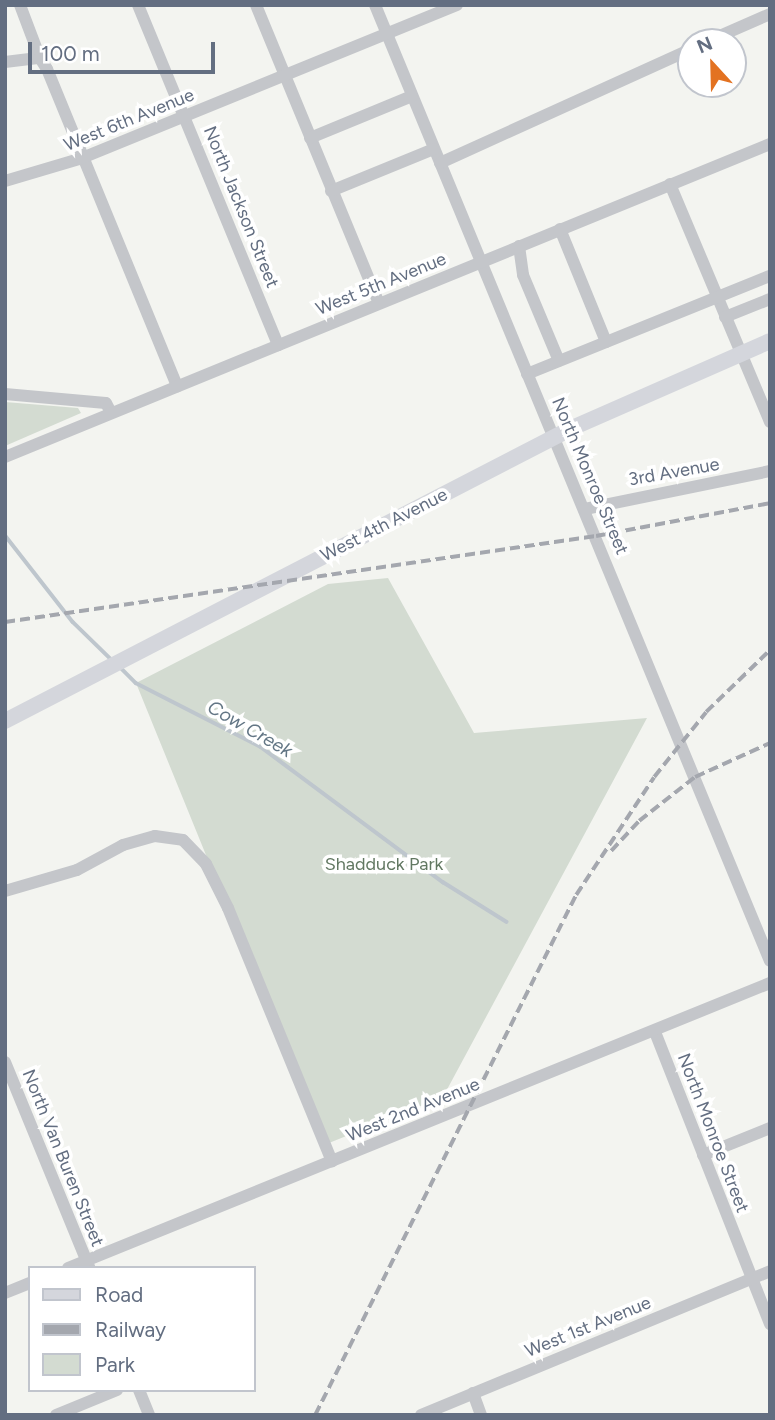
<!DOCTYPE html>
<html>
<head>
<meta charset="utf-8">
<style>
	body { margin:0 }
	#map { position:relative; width:775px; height:1420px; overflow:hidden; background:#f3f4f0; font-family:Figtree,sans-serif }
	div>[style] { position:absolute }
	.green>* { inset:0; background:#d3dbd1 }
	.stream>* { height:3.5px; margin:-1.75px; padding:0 1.75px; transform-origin:1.75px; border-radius:1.75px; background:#bec6cd }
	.minor>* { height:12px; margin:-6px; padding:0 6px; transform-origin:6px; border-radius:6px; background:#c4c6ca }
	.major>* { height:16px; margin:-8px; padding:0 8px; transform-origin:8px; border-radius:8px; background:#d4d6dc }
	.rail>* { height:3.5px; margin-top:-1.75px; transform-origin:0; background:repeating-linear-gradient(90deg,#a4a7ae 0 10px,transparent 0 15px) }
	span { translate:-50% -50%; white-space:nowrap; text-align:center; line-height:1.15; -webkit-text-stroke:7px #fff; paint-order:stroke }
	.street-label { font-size:18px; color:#636e81 }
	.park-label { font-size:18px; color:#627862 }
	.water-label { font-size:19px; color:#637685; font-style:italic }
	.frame { position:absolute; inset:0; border:7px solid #636e81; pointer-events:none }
	.legend { position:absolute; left:28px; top:1266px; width:228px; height:126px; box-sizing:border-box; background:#fff; border:2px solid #c1c5cd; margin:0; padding:9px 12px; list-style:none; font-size:21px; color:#636e81 }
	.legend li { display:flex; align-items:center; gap:14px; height:35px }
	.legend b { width:35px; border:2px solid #c1c5cd }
	.north { position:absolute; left:677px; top:28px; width:70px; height:70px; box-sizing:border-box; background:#fff; border:2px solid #c1c5cd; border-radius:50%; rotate:338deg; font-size:19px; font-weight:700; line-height:28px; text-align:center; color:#636e81 }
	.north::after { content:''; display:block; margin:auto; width:24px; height:32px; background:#e37221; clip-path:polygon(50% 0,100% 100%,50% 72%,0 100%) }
	.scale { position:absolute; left:28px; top:42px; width:187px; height:32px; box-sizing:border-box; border:4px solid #636e81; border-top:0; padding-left:9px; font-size:21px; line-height:24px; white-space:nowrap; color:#636e81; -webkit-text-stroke:5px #fff; paint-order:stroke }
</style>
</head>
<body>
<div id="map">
	<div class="green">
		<i style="clip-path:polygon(5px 402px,78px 408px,81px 413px,5px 446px)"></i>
		<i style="clip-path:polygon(388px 578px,474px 733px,647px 718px,443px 1097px,324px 1145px,136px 683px,328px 584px)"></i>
	</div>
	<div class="stream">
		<i style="left:5px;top:535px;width:110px;rotate:52deg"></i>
		<i style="left:73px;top:622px;width:56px;rotate:44.3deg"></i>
		<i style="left:121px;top:668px;width:21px;rotate:45deg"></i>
		<i style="left:136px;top:683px;width:140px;rotate:27.1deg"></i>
		<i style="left:261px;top:747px;width:227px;rotate:36.6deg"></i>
		<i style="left:443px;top:882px;width:75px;rotate:32deg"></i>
	</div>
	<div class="minor">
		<i style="left:20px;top:5px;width:57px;rotate:69.3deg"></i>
		<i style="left:138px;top:5px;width:368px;rotate:67.6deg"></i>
		<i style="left:256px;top:5px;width:322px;rotate:67.6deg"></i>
		<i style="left:375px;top:5px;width:1034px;rotate:67.55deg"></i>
		<i style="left:706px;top:42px;width:70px;rotate:-23.6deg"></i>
		<i style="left:5px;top:62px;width:35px;rotate:-7deg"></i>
		<i style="left:40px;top:58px;width:13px;rotate:58deg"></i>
		<i style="left:47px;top:69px;width:343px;rotate:67.7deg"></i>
		<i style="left:310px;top:138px;width:110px;rotate:-22.4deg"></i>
		<i style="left:440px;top:163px;width:276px;rotate:-24.4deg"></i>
		<i style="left:5px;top:181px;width:80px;rotate:-16.6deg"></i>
		<i style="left:82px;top:158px;width:405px;rotate:-22.2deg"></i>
		<i style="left:670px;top:184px;width:258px;rotate:67.2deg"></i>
		<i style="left:331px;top:191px;width:111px;rotate:-22.2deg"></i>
		<i style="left:560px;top:229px;width:122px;rotate:67.8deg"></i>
		<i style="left:519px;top:246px;width:29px;rotate:82deg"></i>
		<i style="left:523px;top:275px;width:93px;rotate:67.3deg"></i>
		<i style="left:725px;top:317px;width:48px;rotate:-21.8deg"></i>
		<i style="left:527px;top:374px;width:262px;rotate:-22deg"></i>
		<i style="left:5px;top:394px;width:101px;rotate:5.1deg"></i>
		<i style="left:106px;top:403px;width:11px;rotate:63deg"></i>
		<i style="left:5px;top:457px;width:827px;rotate:-22.25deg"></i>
		<i style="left:585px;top:509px;width:189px;rotate:-11.6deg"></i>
		<i style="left:5px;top:891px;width:75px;rotate:-16.3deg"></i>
		<i style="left:77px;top:870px;width:52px;rotate:-28.5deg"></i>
		<i style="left:123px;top:845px;width:33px;rotate:-16deg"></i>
		<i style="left:155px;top:836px;width:28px;rotate:8deg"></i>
		<i style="left:183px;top:840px;width:33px;rotate:46deg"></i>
		<i style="left:206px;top:864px;width:49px;rotate:63.4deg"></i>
		<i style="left:228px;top:908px;width:274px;rotate:67.7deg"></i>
		<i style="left:655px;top:1032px;width:314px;rotate:68.5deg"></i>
		<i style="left:5px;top:1062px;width:222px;rotate:67.7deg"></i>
		<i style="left:703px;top:1155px;width:72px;rotate:-21.9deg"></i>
		<i style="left:68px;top:1268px;width:758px;rotate:-22.1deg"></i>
		<i style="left:5px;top:1293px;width:27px;rotate:-22deg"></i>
		<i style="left:139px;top:1390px;width:27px;rotate:68deg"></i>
		<i style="left:473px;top:1393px;width:23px;rotate:70deg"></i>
		<i style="left:56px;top:1415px;width:66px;rotate:-22.3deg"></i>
		<i style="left:421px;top:1415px;width:378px;rotate:-22.4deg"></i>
	</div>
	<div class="major">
		<i style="left:5px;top:721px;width:638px;rotate:-27.33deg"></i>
		<i style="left:572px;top:428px;width:216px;rotate:-23.7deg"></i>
	</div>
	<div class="rail">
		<i style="left:5px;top:622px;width:597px;rotate:-8.28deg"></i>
		<i style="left:596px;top:536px;width:177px;rotate:-10.7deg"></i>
		<i style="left:611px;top:851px;width:41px;rotate:-47deg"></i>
		<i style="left:639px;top:821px;width:71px;rotate:-38.2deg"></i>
		<i style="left:695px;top:777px;width:82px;rotate:-24.4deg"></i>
		<i style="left:315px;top:1415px;width:582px;rotate:-63.35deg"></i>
		<i style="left:576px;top:895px;width:141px;rotate:-56.5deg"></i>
		<i style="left:654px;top:777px;width:83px;rotate:-51.3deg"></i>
		<i style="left:706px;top:712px;width:89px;rotate:-44.1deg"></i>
	</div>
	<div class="street-label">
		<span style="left:129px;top:120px;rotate:-22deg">West 6th Avenue</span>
		<span style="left:241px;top:207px;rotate:68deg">North Jackson Street</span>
		<span style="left:381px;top:284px;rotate:-22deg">West 5th Avenue</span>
		<span style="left:674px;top:472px;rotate:-10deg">3rd Avenue</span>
		<span style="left:590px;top:476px;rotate:67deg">North Monroe Street</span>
		<span style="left:384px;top:525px;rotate:-27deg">West 4th Avenue</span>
		<span style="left:413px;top:1110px;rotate:-22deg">West 2nd Avenue</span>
		<span style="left:713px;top:1133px;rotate:69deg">North Monroe Street</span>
		<span style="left:63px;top:1158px;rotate:68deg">North Van Buren Street</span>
		<span style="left:588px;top:1327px;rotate:-22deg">West 1st Avenue</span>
	</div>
	<div class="park-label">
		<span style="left:384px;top:864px">Shadduck Park</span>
	</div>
	<div class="water-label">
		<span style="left:250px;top:729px;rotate:30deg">Cow Creek</span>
	</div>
	<div class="frame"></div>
	<ul class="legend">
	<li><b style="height:9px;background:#d4d6dc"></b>Road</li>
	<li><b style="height:9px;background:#a4a7ae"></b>Railway</li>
	<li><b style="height:19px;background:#d3dbd1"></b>Park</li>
	</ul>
	<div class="north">N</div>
	<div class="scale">100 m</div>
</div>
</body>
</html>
